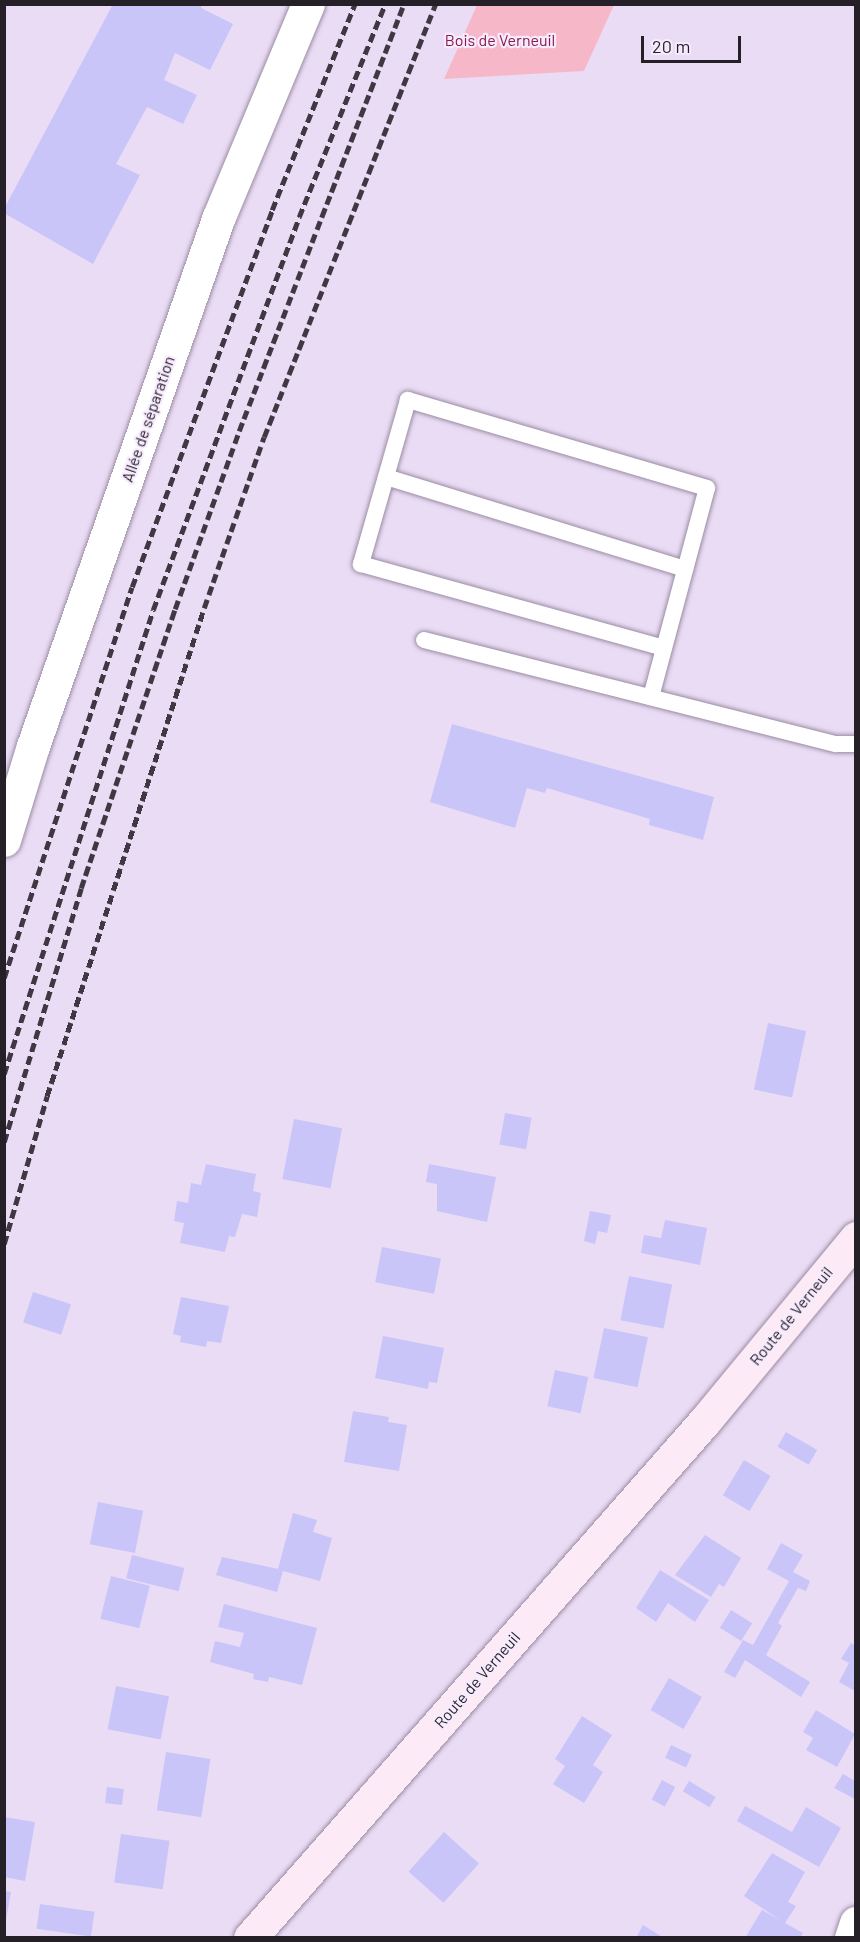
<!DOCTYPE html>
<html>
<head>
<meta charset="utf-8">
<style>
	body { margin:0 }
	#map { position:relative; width:860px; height:1942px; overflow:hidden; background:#ebdcf5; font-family:Barlow,sans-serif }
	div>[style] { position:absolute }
	.green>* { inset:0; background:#f6b8c9 }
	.building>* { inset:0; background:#c9c5f9; transform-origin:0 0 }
	.roads { filter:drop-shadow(0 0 2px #9a8ca3) drop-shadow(0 0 2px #9a8ca3) }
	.lane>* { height:16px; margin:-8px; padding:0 8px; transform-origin:8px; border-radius:8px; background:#fff }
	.street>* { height:33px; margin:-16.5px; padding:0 16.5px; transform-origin:16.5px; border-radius:16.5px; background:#fff }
	.secondary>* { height:33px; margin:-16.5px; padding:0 16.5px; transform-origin:16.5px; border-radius:16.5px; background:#fcebf7 }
	.rail>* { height:4.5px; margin-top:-2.25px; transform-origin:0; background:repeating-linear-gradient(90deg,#3f3742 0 9px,transparent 0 13.5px) }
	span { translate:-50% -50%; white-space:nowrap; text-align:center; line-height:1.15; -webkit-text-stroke:4.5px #f7ebfe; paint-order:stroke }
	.park-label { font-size:16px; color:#891a49 }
	.street-label { font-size:16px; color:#251f28 }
	.frame { position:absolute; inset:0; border:6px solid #251f28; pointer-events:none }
	.scale { position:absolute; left:641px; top:36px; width:100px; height:27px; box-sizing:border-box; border:3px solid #251f28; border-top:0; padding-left:8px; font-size:18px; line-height:21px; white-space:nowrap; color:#251f28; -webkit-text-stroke:4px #f7ebfe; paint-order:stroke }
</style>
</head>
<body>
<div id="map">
	<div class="green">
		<i style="clip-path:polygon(477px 5px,477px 4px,614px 5px,584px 71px,444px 79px)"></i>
	</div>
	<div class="building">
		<i style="clip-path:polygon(113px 4px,202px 4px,201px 8px,233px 24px,210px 70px,175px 53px,164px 80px,197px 95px,183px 124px,147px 107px,116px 164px,140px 175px,93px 264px,4px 213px,4px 209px)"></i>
		<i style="clip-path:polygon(452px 724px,714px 797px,703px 840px,649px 825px,650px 819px,547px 788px,545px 793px,527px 788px,515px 828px,430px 802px)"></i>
		<i style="left:768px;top:1023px;width:39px;height:68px;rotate:12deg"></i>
		<i style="left:505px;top:1113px;width:27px;height:32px;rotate:10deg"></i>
		<i style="left:294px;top:1119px;width:49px;height:61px;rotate:11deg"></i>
		<i style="clip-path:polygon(206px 1164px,256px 1174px,253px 1191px,261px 1193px,257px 1217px,242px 1214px,235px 1237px,229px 1236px,225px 1252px,180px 1243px,184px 1223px,174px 1221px,177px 1201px,188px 1203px,191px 1183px,201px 1185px)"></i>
		<i style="clip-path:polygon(429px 1164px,496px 1177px,487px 1222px,437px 1211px,437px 1184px,426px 1182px)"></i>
		<i style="clip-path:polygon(590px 1211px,611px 1215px,607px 1233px,598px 1231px,595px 1244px,584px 1241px)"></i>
		<i style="clip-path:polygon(665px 1220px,707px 1228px,700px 1265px,641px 1253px,644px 1235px,661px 1238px)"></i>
		<i style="left:382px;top:1247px;width:60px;height:36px;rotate:11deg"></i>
		<i style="left:629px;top:1276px;width:44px;height:45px;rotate:11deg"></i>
		<i style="left:33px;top:1292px;width:40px;height:32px;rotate:18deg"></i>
		<i style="clip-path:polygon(181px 1297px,229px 1306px,221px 1343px,207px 1341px,206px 1347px,180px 1342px,181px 1336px,173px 1334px)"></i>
		<i style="left:604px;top:1328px;width:45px;height:51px;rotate:12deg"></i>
		<i style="clip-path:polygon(383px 1336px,444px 1348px,437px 1383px,429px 1382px,428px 1389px,375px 1378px)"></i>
		<i style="left:555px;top:1370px;width:34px;height:37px;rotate:12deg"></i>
		<i style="clip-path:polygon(353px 1411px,389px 1417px,388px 1422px,407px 1425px,399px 1471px,344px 1462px)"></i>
		<i style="left:786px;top:1432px;width:36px;height:17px;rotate:30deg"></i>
		<i style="left:744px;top:1460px;width:31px;height:41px;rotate:31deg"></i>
		<i style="left:98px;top:1502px;width:46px;height:43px;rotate:11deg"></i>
		<i style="clip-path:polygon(293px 1513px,317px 1520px,313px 1532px,332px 1538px,320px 1581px,283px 1571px,277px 1592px,216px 1575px,222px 1557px,278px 1569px)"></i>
		<i style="clip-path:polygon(705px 1535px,741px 1558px,724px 1587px,719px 1584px,711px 1597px,675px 1575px)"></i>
		<i style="clip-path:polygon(781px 1543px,803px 1555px,793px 1572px,810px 1581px,806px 1591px,798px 1588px,778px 1623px,782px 1626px,766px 1655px,810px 1682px,801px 1697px,745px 1660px,735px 1678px,724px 1672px,743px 1640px,753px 1645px,789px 1581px,767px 1569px)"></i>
		<i style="left:132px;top:1555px;width:54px;height:24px;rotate:14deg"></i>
		<i style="clip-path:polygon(660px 1570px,709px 1600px,695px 1622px,668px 1603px,656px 1622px,636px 1608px)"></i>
		<i style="left:111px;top:1576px;width:40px;height:44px;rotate:14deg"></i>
		<i style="clip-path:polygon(224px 1604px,317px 1628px,302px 1685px,269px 1677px,268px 1682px,253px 1679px,254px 1674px,210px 1662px,215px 1641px,240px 1647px,244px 1633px,218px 1627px)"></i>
		<i style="left:731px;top:1610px;width:25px;height:21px;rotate:32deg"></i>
		<i style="clip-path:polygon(851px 1643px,855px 1645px,855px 1691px,839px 1682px,849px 1663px,841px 1659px)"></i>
		<i style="left:669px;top:1678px;width:38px;height:37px;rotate:30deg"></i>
		<i style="left:116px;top:1686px;width:54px;height:44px;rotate:11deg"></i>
		<i style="clip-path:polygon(816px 1710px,855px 1734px,837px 1767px,806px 1750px,813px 1738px,803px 1732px)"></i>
		<i style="clip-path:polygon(582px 1716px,612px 1735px,593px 1765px,603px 1772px,584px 1803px,553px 1784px,565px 1766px,555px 1759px)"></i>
		<i style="left:671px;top:1745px;width:23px;height:14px;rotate:25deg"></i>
		<i style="left:166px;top:1752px;width:45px;height:59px;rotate:9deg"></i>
		<i style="clip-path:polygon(843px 1774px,855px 1781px,855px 1799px,834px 1788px)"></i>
		<i style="left:662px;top:1780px;width:15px;height:22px;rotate:28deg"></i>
		<i style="left:689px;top:1781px;width:31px;height:12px;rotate:31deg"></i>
		<i style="left:107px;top:1787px;width:17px;height:16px;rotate:7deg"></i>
		<i style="clip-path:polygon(745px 1806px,792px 1832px,806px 1807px,841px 1828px,819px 1867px,737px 1821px)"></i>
		<i style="clip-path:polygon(4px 1817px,35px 1822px,25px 1881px,4px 1877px)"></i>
		<i style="left:444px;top:1832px;width:47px;height:53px;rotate:42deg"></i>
		<i style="left:121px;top:1834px;width:49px;height:49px;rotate:8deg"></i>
		<i style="clip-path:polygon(772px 1853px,805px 1872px,788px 1902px,796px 1906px,785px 1923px,803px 1933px,800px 1938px,745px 1938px,762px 1910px,780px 1920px,744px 1896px)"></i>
		<i style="clip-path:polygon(4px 1891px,11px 1892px,6px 1920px,4px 1920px)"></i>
		<i style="left:40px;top:1904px;width:55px;height:25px;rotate:8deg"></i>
		<i style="clip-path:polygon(643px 1925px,664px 1938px,636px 1938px)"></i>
	</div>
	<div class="roads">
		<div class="lane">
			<i style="left:386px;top:477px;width:313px;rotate:17.1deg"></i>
			<i style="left:424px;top:640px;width:425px;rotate:14.2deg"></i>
			<i style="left:836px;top:744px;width:20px"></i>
			<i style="left:651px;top:697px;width:216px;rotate:-75deg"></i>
			<i style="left:707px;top:488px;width:312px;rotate:-163.6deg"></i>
			<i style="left:408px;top:400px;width:171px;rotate:106deg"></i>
			<i style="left:361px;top:564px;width:314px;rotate:15.5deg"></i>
		</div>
		<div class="street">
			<i style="left:4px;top:840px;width:98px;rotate:-72.9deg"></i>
			<i style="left:33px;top:746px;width:559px;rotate:-70.66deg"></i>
			<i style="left:218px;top:219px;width:233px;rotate:-67.3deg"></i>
			<i style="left:851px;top:1938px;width:16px;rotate:-72deg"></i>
		</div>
		<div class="secondary">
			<i style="left:250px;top:1938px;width:687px;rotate:-48.66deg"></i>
			<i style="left:704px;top:1422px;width:239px;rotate:-50.4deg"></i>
		</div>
	</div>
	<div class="rail">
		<i style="left:4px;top:978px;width:411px;rotate:-71.9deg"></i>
		<i style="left:132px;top:587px;width:402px;rotate:-69.6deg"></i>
		<i style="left:272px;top:210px;width:222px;rotate:-68.1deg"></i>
		<i style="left:4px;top:1074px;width:487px;rotate:-72.2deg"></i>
		<i style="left:153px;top:610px;width:419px;rotate:-69.6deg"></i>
		<i style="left:299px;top:217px;width:230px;rotate:-68deg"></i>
		<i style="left:4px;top:1142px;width:265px;rotate:-73.1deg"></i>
		<i style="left:81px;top:888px;width:294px;rotate:-71.4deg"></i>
		<i style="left:175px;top:609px;width:189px;rotate:-70.2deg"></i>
		<i style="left:239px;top:431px;width:458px;rotate:-68.9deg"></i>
		<i style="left:4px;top:1244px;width:154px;rotate:-73.8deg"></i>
		<i style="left:47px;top:1096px;width:513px;rotate:-72.17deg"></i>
		<i style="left:204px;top:608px;width:181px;rotate:-70.7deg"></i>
		<i style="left:264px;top:437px;width:466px;rotate:-68.4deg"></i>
	</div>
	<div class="park-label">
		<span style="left:500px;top:40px">Bois de Verneuil</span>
	</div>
	<div class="street-label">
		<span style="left:148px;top:419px;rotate:-71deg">Allée de séparation</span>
		<span style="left:791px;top:1316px;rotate:-51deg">Route de Verneuil</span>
		<span style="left:477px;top:1680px;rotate:-49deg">Route de Verneuil</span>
	</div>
	<div class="frame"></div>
	<div class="scale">20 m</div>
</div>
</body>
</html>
